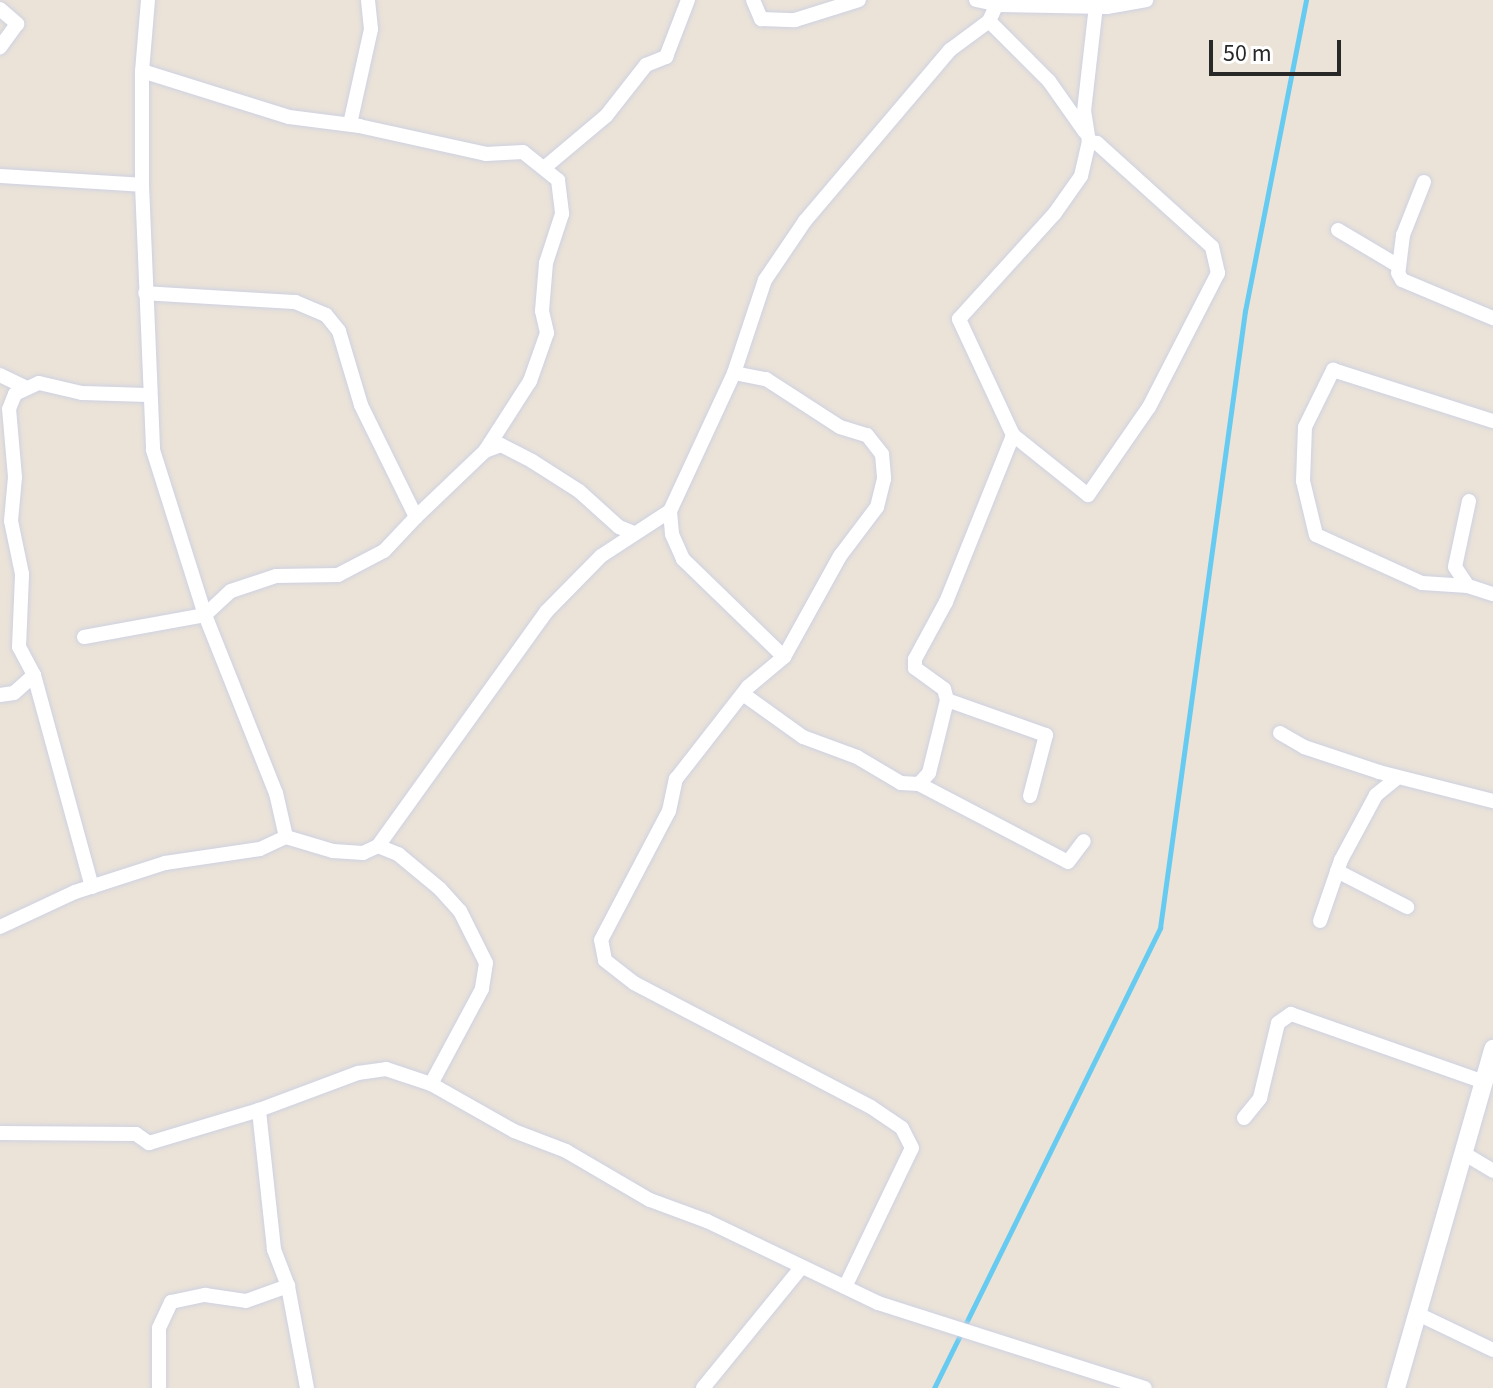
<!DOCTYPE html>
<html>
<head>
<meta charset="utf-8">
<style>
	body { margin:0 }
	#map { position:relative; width:1493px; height:1388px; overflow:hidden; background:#ebe3d8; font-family:"Source Sans 3",sans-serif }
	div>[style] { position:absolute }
	.stream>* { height:5px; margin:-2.5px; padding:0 2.5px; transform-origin:2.5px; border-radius:2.5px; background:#67cbf1 }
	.roads { filter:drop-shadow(0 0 2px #ced1e1) drop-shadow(0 0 2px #ced1e1) }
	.minor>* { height:14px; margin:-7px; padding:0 7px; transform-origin:7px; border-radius:7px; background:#fff }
	.tertiary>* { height:18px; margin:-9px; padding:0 9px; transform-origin:9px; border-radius:9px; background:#fff }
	span { translate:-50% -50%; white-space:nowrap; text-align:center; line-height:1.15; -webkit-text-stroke:6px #fff; paint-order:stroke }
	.scale { position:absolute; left:1209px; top:40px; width:132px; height:36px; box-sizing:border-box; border:4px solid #282828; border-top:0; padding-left:10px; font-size:24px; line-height:28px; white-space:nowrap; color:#282828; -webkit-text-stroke:6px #fff; paint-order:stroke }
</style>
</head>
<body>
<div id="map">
	<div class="stream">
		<i style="left:934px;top:1388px;width:513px;rotate:-63.83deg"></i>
		<i style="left:1160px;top:928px;width:623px;rotate:-82.16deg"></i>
		<i style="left:1245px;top:311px;width:317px;rotate:-78.9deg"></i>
	</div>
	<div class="roads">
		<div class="minor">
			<i style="left:148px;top:0;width:71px;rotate:94.8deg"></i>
			<i style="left:142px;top:71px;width:114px;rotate:90deg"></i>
			<i style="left:142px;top:185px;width:265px;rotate:87.6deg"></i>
			<i style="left:153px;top:450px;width:173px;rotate:72.5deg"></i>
			<i style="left:205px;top:615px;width:192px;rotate:68.3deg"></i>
			<i style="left:276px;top:793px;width:45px;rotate:77.2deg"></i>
			<i style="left:753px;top:0;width:21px;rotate:67deg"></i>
			<i style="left:761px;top:19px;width:34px;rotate:2deg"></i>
			<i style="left:795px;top:20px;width:67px;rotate:-17.4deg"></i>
			<i style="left:976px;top:0;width:24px;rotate:12deg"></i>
			<i style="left:999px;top:5px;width:108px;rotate:1.1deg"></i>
			<i style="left:1107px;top:7px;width:40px;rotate:-10deg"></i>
			<i style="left:0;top:9px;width:23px;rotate:41deg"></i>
			<i style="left:17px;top:24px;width:29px;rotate:126deg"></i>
			<i style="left:989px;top:21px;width:85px;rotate:45deg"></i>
			<i style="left:1049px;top:81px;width:62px;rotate:54.8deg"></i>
			<i style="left:142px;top:71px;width:154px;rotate:17.4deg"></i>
			<i style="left:289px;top:117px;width:71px;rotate:7.3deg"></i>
			<i style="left:359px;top:126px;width:130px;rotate:12.4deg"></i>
			<i style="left:486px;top:154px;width:37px;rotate:-3deg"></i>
			<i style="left:523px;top:152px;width:45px;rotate:38.7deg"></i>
			<i style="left:558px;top:180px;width:34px;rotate:83deg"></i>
			<i style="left:562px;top:214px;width:52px;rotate:108.1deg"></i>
			<i style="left:546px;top:263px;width:48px;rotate:94.8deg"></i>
			<i style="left:542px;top:311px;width:23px;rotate:77deg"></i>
			<i style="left:547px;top:333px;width:51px;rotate:109.5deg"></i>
			<i style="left:530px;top:381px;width:83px;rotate:122.7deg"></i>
			<i style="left:485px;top:451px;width:95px;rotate:136.3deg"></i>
			<i style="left:350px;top:124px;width:97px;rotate:-77.5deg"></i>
			<i style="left:371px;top:29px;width:29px;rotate:-96deg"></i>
			<i style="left:1089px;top:142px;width:8px;rotate:7deg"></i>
			<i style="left:1097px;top:143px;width:155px;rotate:42.1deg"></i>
			<i style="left:1212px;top:247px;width:27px;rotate:77deg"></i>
			<i style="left:1218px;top:273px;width:151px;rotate:117.2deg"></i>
			<i style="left:1149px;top:407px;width:107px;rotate:124.7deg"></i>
			<i style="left:1088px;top:495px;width:96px;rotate:-141.3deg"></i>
			<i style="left:1013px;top:435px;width:128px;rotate:-115deg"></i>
			<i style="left:959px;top:319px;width:143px;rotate:-47.8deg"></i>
			<i style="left:1055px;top:213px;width:45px;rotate:-54.9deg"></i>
			<i style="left:1081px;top:176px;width:35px;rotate:-77deg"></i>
			<i style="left:1089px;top:142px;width:31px;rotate:-99deg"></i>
			<i style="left:1084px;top:111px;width:106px;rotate:-83.5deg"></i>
			<i style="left:544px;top:168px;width:81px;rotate:-40deg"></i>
			<i style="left:606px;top:116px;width:65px;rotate:-51.9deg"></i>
			<i style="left:646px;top:65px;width:22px;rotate:-22deg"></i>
			<i style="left:666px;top:57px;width:61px;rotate:-68.9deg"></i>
			<i style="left:0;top:176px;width:142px;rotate:3.6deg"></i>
			<i style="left:1424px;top:182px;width:57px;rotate:111.6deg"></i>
			<i style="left:1403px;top:235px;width:38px;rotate:97deg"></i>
			<i style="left:1398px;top:273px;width:8px;rotate:60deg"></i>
			<i style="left:1402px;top:280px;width:99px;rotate:22.7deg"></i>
			<i style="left:1338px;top:230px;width:69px;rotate:30.7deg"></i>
			<i style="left:734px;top:373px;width:33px;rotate:11deg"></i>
			<i style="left:766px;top:379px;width:88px;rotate:33deg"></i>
			<i style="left:840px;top:427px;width:28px;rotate:17deg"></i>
			<i style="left:867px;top:435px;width:24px;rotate:52deg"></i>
			<i style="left:882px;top:454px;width:25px;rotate:85deg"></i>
			<i style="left:884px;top:479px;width:29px;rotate:104deg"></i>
			<i style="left:877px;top:507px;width:61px;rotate:127.1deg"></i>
			<i style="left:840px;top:556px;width:115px;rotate:119deg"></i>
			<i style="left:0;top:375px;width:28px;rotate:26deg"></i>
			<i style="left:485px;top:451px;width:17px;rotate:-21deg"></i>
			<i style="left:501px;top:445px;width:35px;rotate:27deg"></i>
			<i style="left:532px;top:461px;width:56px;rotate:32.6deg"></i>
			<i style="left:579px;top:491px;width:54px;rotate:42deg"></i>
			<i style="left:619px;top:527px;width:16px;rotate:22deg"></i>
			<i style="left:1469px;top:501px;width:67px;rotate:102deg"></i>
			<i style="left:1455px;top:567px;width:23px;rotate:56deg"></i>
			<i style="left:1468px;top:586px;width:26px;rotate:18deg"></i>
			<i style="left:1468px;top:586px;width:46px;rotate:-176.3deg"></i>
			<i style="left:1422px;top:583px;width:116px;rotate:-155.6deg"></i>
			<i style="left:1316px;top:535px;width:56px;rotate:-103.5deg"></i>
			<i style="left:1303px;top:481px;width:54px;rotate:-87.9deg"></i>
			<i style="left:1305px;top:427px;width:64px;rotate:-63.8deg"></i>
			<i style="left:1333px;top:370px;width:168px;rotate:17.7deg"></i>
			<i style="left:84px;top:637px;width:123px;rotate:-10.3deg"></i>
			<i style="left:205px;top:615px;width:35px;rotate:-43deg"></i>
			<i style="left:231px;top:591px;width:47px;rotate:-18.4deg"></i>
			<i style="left:276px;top:576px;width:62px;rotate:-0.9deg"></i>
			<i style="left:338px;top:575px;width:52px;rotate:-27.6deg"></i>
			<i style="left:384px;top:551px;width:47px;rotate:-46.7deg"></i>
			<i style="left:416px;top:517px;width:125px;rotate:-116.2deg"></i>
			<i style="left:361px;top:405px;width:77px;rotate:-106.6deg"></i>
			<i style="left:339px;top:331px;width:21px;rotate:-129deg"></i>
			<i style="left:326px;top:315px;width:34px;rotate:-157deg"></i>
			<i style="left:295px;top:302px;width:150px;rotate:-176.6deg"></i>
			<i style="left:743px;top:694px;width:74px;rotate:35.6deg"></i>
			<i style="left:803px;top:737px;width:58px;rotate:20.3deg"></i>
			<i style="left:857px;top:757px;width:51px;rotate:30.6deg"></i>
			<i style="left:901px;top:783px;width:18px;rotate:3deg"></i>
			<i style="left:919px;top:784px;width:168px;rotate:27.6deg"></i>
			<i style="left:1068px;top:862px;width:26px;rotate:-53deg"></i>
			<i style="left:0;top:695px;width:14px;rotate:-8deg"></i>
			<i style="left:14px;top:693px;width:27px;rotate:-42deg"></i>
			<i style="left:947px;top:700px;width:105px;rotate:19.5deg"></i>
			<i style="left:1046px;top:735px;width:63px;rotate:104.7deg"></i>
			<i style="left:1280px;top:733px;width:28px;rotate:30deg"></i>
			<i style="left:1304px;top:747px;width:79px;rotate:18.4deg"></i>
			<i style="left:1379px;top:772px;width:118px;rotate:14.3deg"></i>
			<i style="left:919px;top:784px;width:15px;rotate:-48deg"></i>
			<i style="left:929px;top:773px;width:75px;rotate:-76.1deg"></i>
			<i style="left:947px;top:700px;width:11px;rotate:-105deg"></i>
			<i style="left:944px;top:689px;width:36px;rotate:-144deg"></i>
			<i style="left:915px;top:668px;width:9px;rotate:-90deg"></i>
			<i style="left:915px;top:659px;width:65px;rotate:-61.5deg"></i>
			<i style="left:946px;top:602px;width:180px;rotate:-68.1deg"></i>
			<i style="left:378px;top:846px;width:22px;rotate:22deg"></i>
			<i style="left:398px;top:854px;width:55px;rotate:39.8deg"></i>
			<i style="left:440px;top:889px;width:30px;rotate:48deg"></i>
			<i style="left:460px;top:911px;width:58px;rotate:63.4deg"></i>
			<i style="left:486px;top:963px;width:26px;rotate:99deg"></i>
			<i style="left:482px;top:989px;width:108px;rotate:118.2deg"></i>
			<i style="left:1337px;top:871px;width:79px;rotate:27.2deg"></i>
			<i style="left:92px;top:887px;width:220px;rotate:-105.3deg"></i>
			<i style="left:34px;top:675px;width:32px;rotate:-118deg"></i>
			<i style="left:19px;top:647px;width:73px;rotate:-87.6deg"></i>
			<i style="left:22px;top:574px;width:54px;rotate:-101.7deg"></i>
			<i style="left:11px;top:521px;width:44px;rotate:-84.8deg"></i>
			<i style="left:15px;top:477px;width:68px;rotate:-95deg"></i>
			<i style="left:9px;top:409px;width:16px;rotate:-68deg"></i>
			<i style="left:15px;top:394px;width:26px;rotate:-25deg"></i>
			<i style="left:39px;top:383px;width:44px;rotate:13.1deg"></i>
			<i style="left:82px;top:393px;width:66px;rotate:1.7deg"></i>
			<i style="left:1320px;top:921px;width:65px;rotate:-71deg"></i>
			<i style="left:1341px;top:860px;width:74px;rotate:-61.7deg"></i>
			<i style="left:1376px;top:795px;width:28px;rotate:-39deg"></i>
			<i style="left:0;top:927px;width:83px;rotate:-25deg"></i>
			<i style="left:75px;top:892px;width:95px;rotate:-17.9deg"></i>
			<i style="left:165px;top:863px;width:96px;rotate:-8.4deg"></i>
			<i style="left:260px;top:849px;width:29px;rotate:-25deg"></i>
			<i style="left:286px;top:837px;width:49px;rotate:16.6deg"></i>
			<i style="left:333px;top:851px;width:30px;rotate:4deg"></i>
			<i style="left:363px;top:853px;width:17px;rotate:-25deg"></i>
			<i style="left:378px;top:846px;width:288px;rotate:-54.3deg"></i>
			<i style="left:546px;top:612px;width:78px;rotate:-45.5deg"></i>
			<i style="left:601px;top:556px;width:82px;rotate:-33.1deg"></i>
			<i style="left:1244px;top:1118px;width:26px;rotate:-51deg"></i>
			<i style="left:1260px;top:1098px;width:77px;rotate:-76.5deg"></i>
			<i style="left:1278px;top:1023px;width:16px;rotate:-35deg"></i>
			<i style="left:1291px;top:1014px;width:205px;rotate:19.4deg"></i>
			<i style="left:0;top:1133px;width:136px;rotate:0.4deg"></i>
			<i style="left:136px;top:1134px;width:16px;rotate:35deg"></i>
			<i style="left:149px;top:1143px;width:115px;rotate:-16.7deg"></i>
			<i style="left:1465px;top:1154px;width:33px;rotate:31deg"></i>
			<i style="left:845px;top:1287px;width:154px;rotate:-64.3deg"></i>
			<i style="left:912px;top:1148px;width:22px;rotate:-117deg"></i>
			<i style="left:902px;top:1128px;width:37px;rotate:-146deg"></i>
			<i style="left:871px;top:1107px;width:267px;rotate:-152.4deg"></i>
			<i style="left:634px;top:983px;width:37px;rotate:-142deg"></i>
			<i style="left:605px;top:960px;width:20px;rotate:-101deg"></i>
			<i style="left:601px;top:940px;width:146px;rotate:-62.2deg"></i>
			<i style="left:669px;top:811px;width:33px;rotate:-78deg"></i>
			<i style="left:676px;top:779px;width:117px;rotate:-52deg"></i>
			<i style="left:748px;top:687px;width:47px;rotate:-39.8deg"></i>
			<i style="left:784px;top:657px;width:141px;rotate:-135.9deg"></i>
			<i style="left:683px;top:559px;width:27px;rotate:-114deg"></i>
			<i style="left:672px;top:534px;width:23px;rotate:-95deg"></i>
			<i style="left:670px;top:511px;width:152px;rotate:-65.1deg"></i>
			<i style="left:734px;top:373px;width:98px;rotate:-71.6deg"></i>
			<i style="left:765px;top:280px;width:71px;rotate:-55.9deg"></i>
			<i style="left:805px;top:221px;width:224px;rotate:-49.7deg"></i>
			<i style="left:950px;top:50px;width:49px;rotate:-36.6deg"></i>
			<i style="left:989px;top:21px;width:23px;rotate:-65deg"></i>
			<i style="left:1420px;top:1315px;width:81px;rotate:25.6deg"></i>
			<i style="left:159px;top:1388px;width:60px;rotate:-90deg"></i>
			<i style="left:159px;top:1328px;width:29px;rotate:-65deg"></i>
			<i style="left:171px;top:1302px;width:35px;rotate:-12deg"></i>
			<i style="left:205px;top:1295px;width:41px;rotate:8.3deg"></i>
			<i style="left:246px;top:1301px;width:45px;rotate:-19.7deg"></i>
			<i style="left:307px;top:1388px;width:104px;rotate:-100.6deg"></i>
			<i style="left:288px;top:1286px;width:40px;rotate:-111deg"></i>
			<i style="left:274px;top:1249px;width:140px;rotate:-96.2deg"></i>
			<i style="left:259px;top:1110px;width:106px;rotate:-20.5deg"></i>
			<i style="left:358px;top:1073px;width:28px;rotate:-8deg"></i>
			<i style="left:386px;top:1069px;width:47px;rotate:18.4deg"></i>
			<i style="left:431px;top:1084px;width:95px;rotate:29.5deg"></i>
			<i style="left:514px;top:1131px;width:56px;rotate:21deg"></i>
			<i style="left:566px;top:1151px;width:97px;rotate:30.3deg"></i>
			<i style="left:650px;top:1200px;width:61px;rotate:20.2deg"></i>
			<i style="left:707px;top:1221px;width:190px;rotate:25.6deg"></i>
			<i style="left:878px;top:1303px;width:280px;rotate:17.7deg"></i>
			<i style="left:703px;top:1388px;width:155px;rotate:-50.8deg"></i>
		</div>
		<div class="tertiary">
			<i style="left:1396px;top:1388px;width:353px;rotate:-74deg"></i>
		</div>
	</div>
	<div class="scale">50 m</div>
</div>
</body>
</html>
